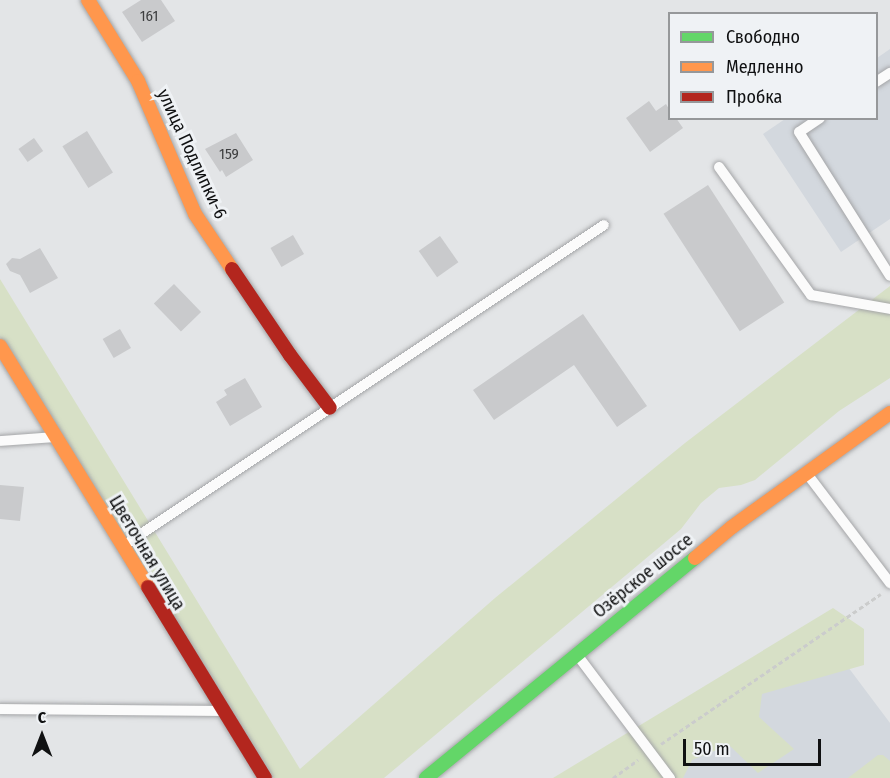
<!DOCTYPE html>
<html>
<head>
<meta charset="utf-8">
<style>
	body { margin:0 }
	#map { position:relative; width:890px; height:778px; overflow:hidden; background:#e3e5e7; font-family:"Fira Sans Condensed",sans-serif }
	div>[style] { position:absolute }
	.built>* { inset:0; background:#d3d8de }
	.green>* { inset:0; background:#d7e0c6 }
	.building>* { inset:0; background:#c9cacc; transform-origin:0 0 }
	.path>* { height:3px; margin-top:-1.5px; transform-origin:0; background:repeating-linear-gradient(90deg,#cbcccc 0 4.5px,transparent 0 7.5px) }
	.roads { filter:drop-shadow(0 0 2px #a4a5a7) drop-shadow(0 0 2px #a4a5a7) }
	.lane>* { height:10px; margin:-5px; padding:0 5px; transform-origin:5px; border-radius:5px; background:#fbfbfb }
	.fast>* { height:14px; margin:-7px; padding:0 7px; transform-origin:7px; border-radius:7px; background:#63d668 }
	.slow>* { height:14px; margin:-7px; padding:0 7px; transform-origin:7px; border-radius:7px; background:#ff974d }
	.jam>* { height:14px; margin:-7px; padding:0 7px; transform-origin:7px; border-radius:7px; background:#b3261e }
	span { translate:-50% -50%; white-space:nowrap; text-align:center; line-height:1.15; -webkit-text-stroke:6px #eff2f5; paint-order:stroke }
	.number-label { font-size:15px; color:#3e3f40 }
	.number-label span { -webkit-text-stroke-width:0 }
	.street-label { font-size:18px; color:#101112 }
	.legend { position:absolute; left:668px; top:12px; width:210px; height:108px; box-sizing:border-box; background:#eff2f5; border:2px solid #96989a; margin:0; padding:8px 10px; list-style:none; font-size:18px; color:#101112 }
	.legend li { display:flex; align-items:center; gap:12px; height:30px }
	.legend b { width:30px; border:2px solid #96989a }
	.north { position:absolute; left:12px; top:706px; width:60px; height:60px; -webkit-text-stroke:4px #eff2f5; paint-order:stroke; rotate:0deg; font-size:16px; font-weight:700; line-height:24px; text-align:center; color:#101112 }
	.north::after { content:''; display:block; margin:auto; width:21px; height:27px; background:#101112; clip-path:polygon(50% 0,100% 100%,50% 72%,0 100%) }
	.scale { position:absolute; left:683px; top:739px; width:138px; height:27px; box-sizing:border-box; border:3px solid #101112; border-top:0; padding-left:8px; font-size:18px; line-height:21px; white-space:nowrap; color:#101112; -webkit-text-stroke:4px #eff2f5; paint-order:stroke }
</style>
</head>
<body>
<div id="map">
	<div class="built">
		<i style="clip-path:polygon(890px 49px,890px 219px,841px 252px,763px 134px,785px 119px,876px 118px,877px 58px)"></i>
		<i style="clip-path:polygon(830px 643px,890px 723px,890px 778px,648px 778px)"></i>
	</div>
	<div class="green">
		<i style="clip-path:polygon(0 279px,300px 769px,495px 598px,685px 443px,890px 286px,890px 378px,839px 411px,755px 480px,741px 485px,719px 488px,701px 503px,681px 529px,384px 778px,274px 778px,0 337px)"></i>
		<i style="clip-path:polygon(833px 608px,864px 629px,864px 665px,762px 694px,759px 717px,794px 749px,758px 773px,729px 745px,692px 760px,683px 778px,553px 778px)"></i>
		<i style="clip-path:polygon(878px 755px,883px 755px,890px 761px,890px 778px,848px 778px)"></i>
	</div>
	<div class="building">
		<i style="clip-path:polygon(141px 0,161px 0,175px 21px,142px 42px,122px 12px)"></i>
		<i style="clip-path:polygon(649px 101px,656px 111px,666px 104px,669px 109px,669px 118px,676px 118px,683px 128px,650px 152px,626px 118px)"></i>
		<i style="left:87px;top:131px;width:49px;height:29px;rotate:58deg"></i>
		<i style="clip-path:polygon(236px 133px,253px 160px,226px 177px,222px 170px,220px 172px,205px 149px)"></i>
		<i style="left:34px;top:138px;width:16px;height:19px;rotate:55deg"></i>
		<i style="left:708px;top:185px;width:140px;height:53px;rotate:57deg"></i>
		<i style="left:293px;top:235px;width:22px;height:26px;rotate:60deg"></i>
		<i style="left:440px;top:236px;width:32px;height:26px;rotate:55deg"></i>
		<i style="clip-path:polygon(40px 248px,58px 278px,30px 293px,20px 275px,10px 271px,6px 264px,12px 258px,20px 259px)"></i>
		<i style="left:174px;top:284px;width:39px;height:28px;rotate:46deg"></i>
		<i style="clip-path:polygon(583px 314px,647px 406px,617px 427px,574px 365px,494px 420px,473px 390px)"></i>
		<i style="left:120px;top:329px;width:22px;height:20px;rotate:60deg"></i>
		<i style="clip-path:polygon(245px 378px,262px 407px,230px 426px,216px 402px,227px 395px,224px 390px)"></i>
		<i style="clip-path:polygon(0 485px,24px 487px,20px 521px,0 519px)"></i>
	</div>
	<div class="path">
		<i style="left:661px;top:744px;width:266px;rotate:-34.3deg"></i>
		<i style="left:613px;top:778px;width:31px;rotate:-36deg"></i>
	</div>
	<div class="roads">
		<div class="lane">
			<i style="left:876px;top:82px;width:17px;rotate:-33deg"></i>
			<i style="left:820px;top:118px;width:25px;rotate:146deg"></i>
			<i style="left:799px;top:132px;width:170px;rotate:57.7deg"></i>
			<i style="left:719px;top:167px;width:158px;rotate:54.3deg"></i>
			<i style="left:811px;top:295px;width:80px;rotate:10deg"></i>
			<i style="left:0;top:441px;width:54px;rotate:-4.2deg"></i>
			<i style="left:808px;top:475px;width:136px;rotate:52.8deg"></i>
			<i style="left:123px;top:546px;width:578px;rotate:-33.72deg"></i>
			<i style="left:578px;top:656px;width:153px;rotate:53deg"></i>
			<i style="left:0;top:709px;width:219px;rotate:0.5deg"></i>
		</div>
		<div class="fast">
			<i style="left:426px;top:778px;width:348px;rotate:-39.3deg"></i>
		</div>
		<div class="slow">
			<i style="left:88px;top:0;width:95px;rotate:58.3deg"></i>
			<i style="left:138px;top:81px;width:145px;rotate:66.8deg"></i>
			<i style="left:195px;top:214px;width:66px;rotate:56.1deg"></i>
			<i style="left:0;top:346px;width:283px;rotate:58.4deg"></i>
			<i style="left:695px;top:558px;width:48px;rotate:-40deg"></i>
			<i style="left:732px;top:527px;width:195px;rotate:-35.8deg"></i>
		</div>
		<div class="jam">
			<i style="left:232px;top:269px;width:104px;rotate:56deg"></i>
			<i style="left:290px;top:355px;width:66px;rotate:53deg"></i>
			<i style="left:148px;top:587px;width:224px;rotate:58.5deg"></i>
		</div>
	</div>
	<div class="number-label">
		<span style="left:149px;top:17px">161</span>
		<span style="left:229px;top:155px">159</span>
	</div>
	<div class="street-label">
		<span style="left:192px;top:154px;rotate:65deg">улица Подлипки-6</span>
		<span style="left:147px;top:553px;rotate:59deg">Цветочная улица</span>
		<span style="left:643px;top:576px;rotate:-39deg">Озёрское шоссе</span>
	</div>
	<ul class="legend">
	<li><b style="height:8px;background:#63d668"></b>Свободно</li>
	<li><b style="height:8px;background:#ff974d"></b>Медленно</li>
	<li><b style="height:8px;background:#b3261e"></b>Пробка</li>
	</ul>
	<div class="north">С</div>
	<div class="scale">50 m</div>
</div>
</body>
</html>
